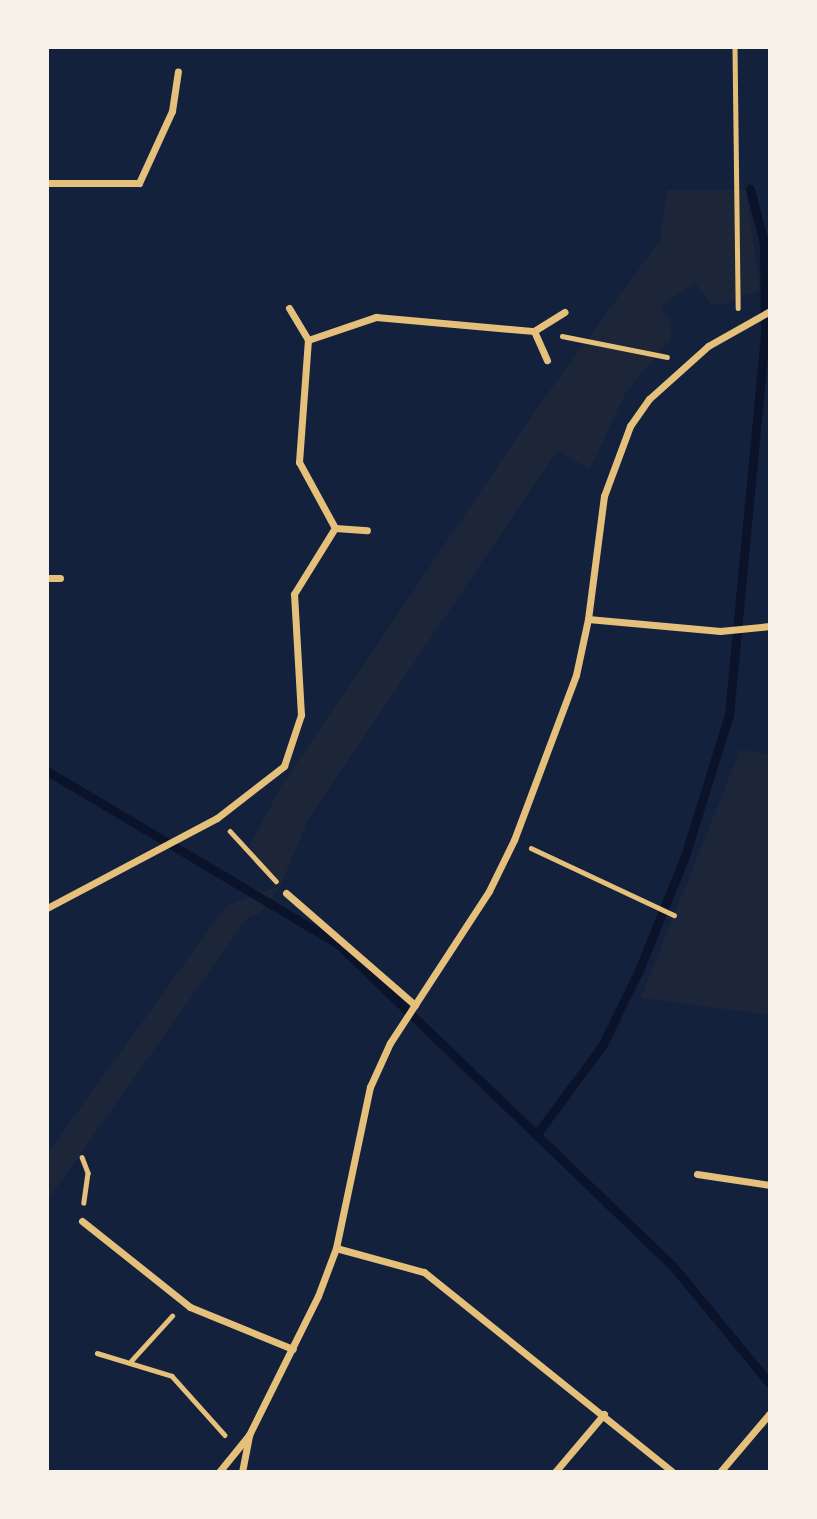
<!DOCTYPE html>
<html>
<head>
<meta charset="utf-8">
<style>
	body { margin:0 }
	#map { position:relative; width:817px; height:1519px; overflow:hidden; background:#14213d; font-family:"Space Grotesk",sans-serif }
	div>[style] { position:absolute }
	.green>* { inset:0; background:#1d2539 }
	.stream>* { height:9px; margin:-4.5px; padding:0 4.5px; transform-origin:4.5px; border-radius:4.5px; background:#0b132b }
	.path>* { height:4.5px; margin:-2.25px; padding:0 2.25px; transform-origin:2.25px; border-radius:2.25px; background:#e5c07b }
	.minor>* { height:7px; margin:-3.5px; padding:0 3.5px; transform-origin:3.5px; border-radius:3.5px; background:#e5c07b }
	span { translate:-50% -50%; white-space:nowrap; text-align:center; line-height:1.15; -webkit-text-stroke:5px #f6f1e7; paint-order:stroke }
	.frame { position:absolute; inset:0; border:49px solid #f6f1e7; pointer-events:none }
</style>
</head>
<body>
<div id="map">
	<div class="green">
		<i style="clip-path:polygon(667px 190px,746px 190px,760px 290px,721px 305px,711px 304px,695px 283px,661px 306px,671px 323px,671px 339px,626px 392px,590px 469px,557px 451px,309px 818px,280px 886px,260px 913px,247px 918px,47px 1201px,47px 1154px,226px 906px,279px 886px,247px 850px,282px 785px,535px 411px,660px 240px)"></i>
		<i style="clip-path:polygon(740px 750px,770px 754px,770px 1015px,641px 998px)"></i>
	</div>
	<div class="stream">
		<i style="left:47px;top:771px;width:339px;rotate:30.7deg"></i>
		<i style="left:338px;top:944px;width:463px;rotate:43.9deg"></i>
		<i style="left:672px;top:1265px;width:154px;rotate:50.5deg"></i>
		<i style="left:536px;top:1135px;width:111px;rotate:-53.4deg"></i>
		<i style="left:602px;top:1046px;width:85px;rotate:-64deg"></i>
		<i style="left:639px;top:970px;width:123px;rotate:-68deg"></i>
		<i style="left:685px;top:856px;width:148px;rotate:-72.7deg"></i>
		<i style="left:729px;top:715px;width:380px;rotate:-84.6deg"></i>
		<i style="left:765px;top:337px;width:94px;rotate:-90.6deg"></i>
		<i style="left:764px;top:243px;width:56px;rotate:-104.5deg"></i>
	</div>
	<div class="path">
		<i style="left:735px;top:47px;width:261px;rotate:89.3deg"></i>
		<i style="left:562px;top:336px;width:107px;rotate:11.3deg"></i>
		<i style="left:230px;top:831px;width:68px;rotate:47.4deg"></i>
		<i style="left:531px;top:848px;width:158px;rotate:25.1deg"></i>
		<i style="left:82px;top:1157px;width:17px;rotate:69deg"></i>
		<i style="left:88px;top:1173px;width:30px;rotate:98deg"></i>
		<i style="left:97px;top:1353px;width:78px;rotate:17deg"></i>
		<i style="left:172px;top:1376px;width:79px;rotate:48.1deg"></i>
		<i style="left:131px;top:1361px;width:61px;rotate:-47.7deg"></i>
	</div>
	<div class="minor">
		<i style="left:47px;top:183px;width:92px"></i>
		<i style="left:139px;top:183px;width:79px;rotate:-65.4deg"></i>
		<i style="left:172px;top:111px;width:40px;rotate:-81.5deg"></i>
		<i style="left:289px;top:308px;width:37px;rotate:59deg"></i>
		<i style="left:534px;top:331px;width:32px;rotate:66deg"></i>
		<i style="left:335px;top:528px;width:32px;rotate:4deg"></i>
		<i style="left:47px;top:578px;width:13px"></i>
		<i style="left:588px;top:619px;width:133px;rotate:5.2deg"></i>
		<i style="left:720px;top:631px;width:50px;rotate:-5.7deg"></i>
		<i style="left:286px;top:893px;width:171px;rotate:41deg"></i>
		<i style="left:47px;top:908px;width:192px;rotate:-27.9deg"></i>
		<i style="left:217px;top:818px;width:85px;rotate:-37.8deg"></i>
		<i style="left:284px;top:766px;width:54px;rotate:-71.6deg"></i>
		<i style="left:301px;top:715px;width:121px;rotate:-93.3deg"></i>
		<i style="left:294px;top:594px;width:78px;rotate:-58.2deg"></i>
		<i style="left:335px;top:528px;width:75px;rotate:-118.6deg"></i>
		<i style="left:299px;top:462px;width:122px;rotate:-85.8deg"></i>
		<i style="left:308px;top:340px;width:72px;rotate:-18.7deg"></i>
		<i style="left:376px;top:317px;width:159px;rotate:5.1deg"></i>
		<i style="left:534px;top:331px;width:36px;rotate:-32deg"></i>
		<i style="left:697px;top:1174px;width:74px;rotate:8.6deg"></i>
		<i style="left:82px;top:1221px;width:138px;rotate:38.5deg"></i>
		<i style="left:190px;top:1307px;width:111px;rotate:22.2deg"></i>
		<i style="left:336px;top:1248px;width:91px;rotate:15.3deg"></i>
		<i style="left:424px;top:1272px;width:319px;rotate:38.8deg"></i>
		<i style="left:219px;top:1472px;width:48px;rotate:-51deg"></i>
		<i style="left:249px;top:1435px;width:155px;rotate:-63.6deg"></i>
		<i style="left:318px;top:1296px;width:51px;rotate:-69.4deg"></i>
		<i style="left:336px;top:1248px;width:165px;rotate:-78.1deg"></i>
		<i style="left:370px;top:1087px;width:48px;rotate:-65.6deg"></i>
		<i style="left:390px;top:1043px;width:181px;rotate:-56.9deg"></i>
		<i style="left:489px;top:891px;width:57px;rotate:-63.9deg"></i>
		<i style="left:514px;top:840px;width:176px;rotate:-69.4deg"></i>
		<i style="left:576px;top:675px;width:57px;rotate:-77.9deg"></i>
		<i style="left:588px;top:619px;width:124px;rotate:-82.6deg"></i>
		<i style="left:604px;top:496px;width:75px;rotate:-69.6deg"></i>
		<i style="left:630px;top:426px;width:33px;rotate:-55deg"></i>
		<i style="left:649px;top:399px;width:79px;rotate:-41.9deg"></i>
		<i style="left:708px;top:346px;width:71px;rotate:-29.4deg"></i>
		<i style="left:242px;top:1472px;width:38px;rotate:-79deg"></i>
		<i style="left:555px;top:1472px;width:76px;rotate:-49.8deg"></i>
		<i style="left:720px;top:1472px;width:77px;rotate:-49.7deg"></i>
	</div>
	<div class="frame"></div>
</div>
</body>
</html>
